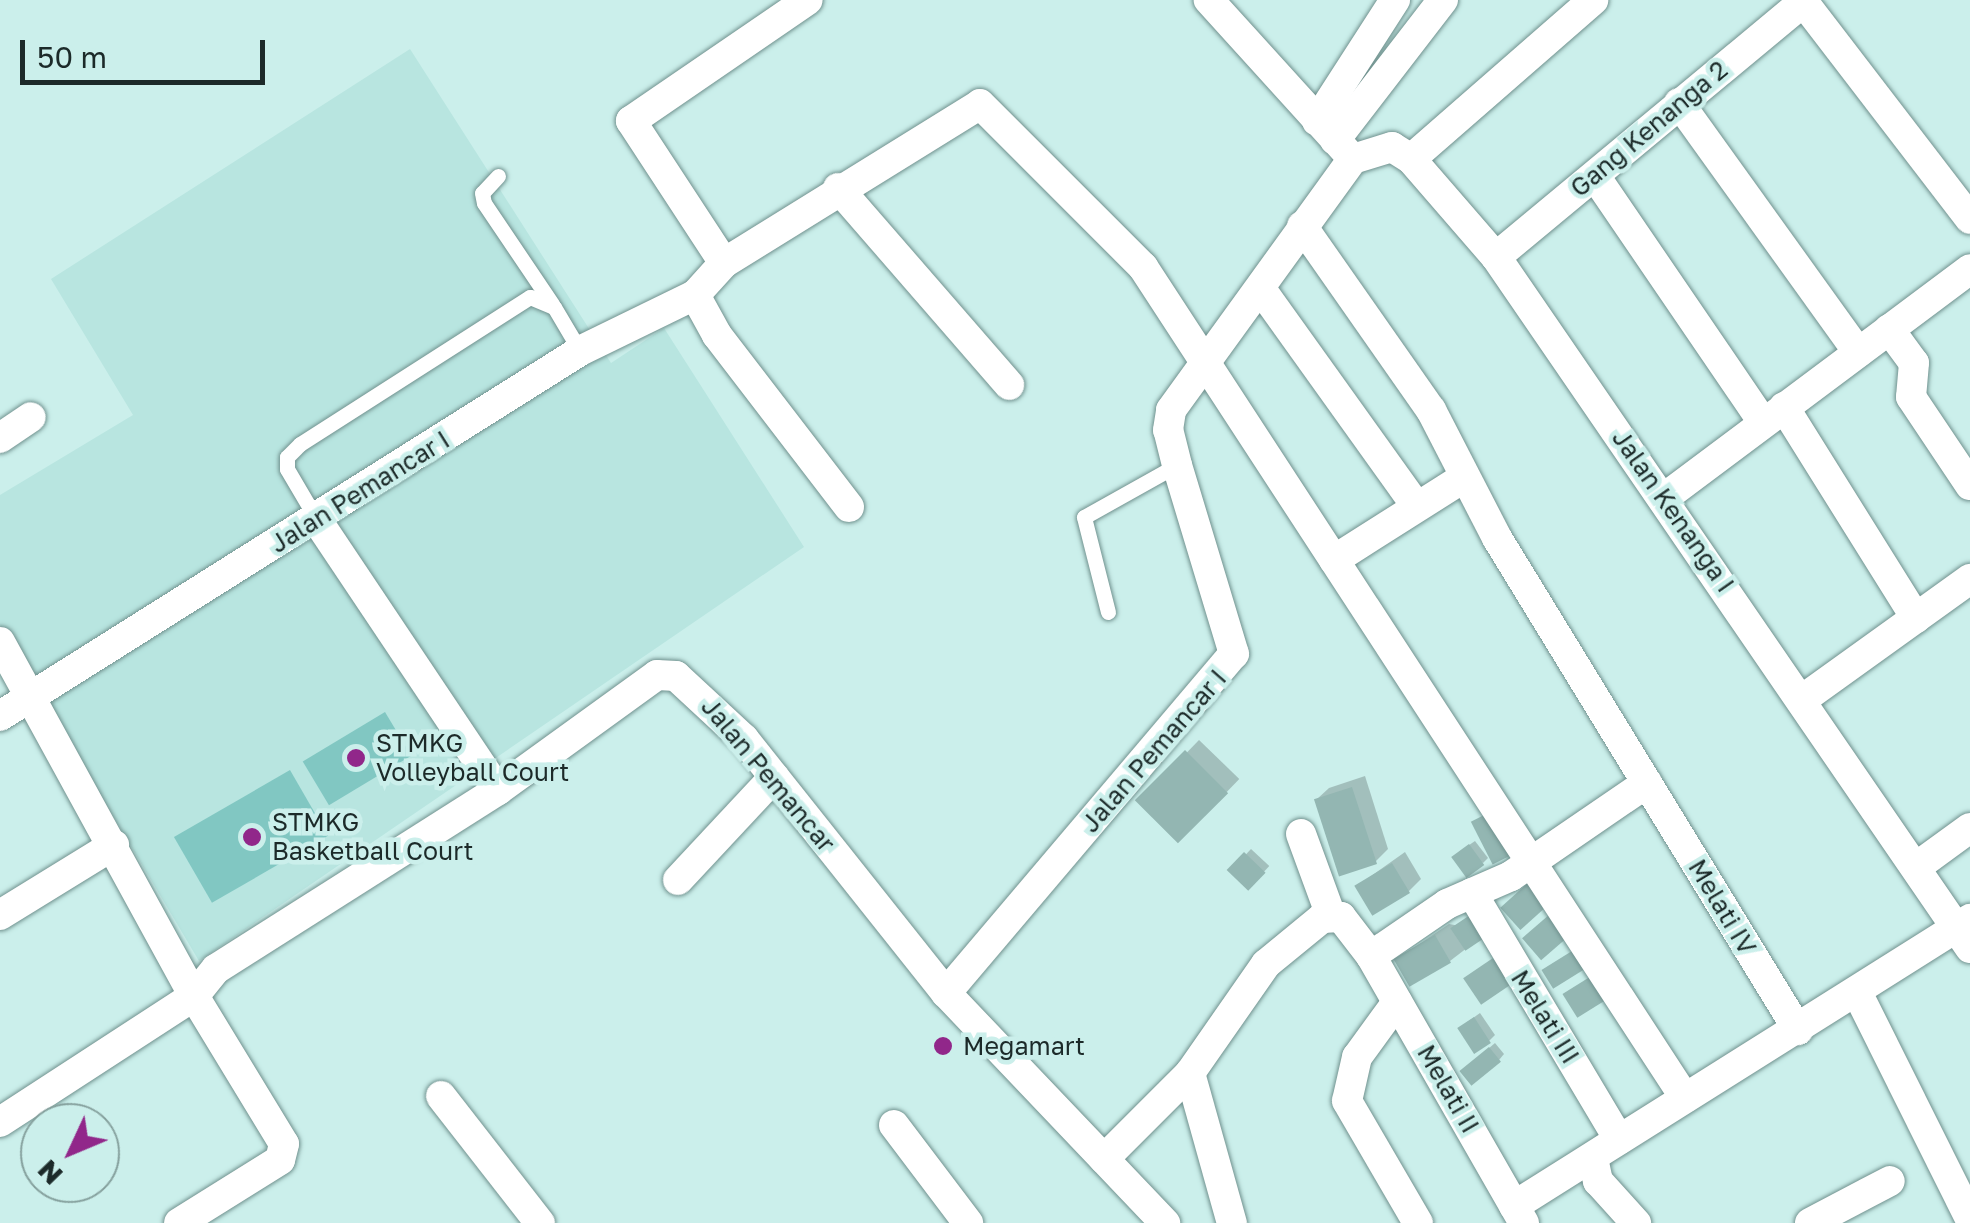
<!DOCTYPE html>
<html>
<head>
<meta charset="utf-8">
<style>
	body { margin:0 }
	#map { position:relative; width:1970px; height:1223px; overflow:hidden; background:#cbefeb; font-family:"Golos Text",sans-serif }
	div>[style] { position:absolute }
	.built>* { inset:0; background:#b8e5e0 }
	.green>* { inset:0; background:#81c7c2; transform-origin:0 0 }
	.shadow>* { inset:0; background:#0003; transform-origin:0 0 }
	.building>* { inset:0; background:#93b6b2; transform-origin:0 0 }
	.roads { filter:drop-shadow(0 0 2px #70918e) drop-shadow(0 0 2px #70918e) }
	.lane>* { height:15px; margin:-7.5px; padding:0 7.5px; transform-origin:7.5px; border-radius:7.5px; background:#fff }
	.street>* { height:30px; margin:-15px; padding:0 15px; transform-origin:15px; border-radius:15px; background:#fff }
	.dots>* { width:28px; height:28px; translate:-50% -50%; box-sizing:border-box; border:5px solid #cbefeb; border-radius:50% }
	span { translate:-50% -50%; white-space:nowrap; text-align:center; line-height:1.15; -webkit-text-stroke:9px #cbefeb; paint-order:stroke }
	.street-label { font-size:25px; color:#1c2a29 }
	.poi-label { font-size:25px; color:#1c2a29 }
	.left { translate:0 -50%; text-align:left }
	.north { position:absolute; left:20px; top:1103px; width:100px; height:100px; box-sizing:border-box; background:#cbefeb; border:2px solid #85a09d; border-radius:50%; rotate:226deg; font-size:28px; font-weight:700; line-height:40px; text-align:center; color:#1c2a29 }
	.north::after { content:''; display:block; margin:auto; width:35px; height:45px; background:#91278a; clip-path:polygon(50% 0,100% 100%,50% 72%,0 100%) }
	.scale { position:absolute; left:20px; top:40px; width:245px; height:45px; box-sizing:border-box; border:5px solid #1c2a29; border-top:0; padding-left:12px; font-size:30px; line-height:35px; white-space:nowrap; color:#1c2a29; -webkit-text-stroke:8px #cbefeb; paint-order:stroke }
</style>
</head>
<body>
<div id="map">
	<div class="built">
		<i style="clip-path:polygon(410px 49px,611px 363px,664px 328px,804px 547px,199px 961px,0 625px,0 495px,133px 415px,51px 279px)"></i>
	</div>
	<div class="green">
		<i style="left:385px;top:712px;width:51px;height:96px;rotate:59deg"></i>
		<i style="left:290px;top:770px;width:76px;height:134px;rotate:60deg"></i>
	</div>
	<div class="shadow">
		<i style="left:1199px;top:740px;width:56px;height:85px;rotate:44deg"></i>
		<i style="clip-path:polygon(1365px 776px,1388px 849px,1375px 862px,1316px 800px,1329px 788px)"></i>
		<i style="clip-path:polygon(1475px 841px,1488px 858px,1483px 863px,1459px 852px)"></i>
		<i style="left:1251px;top:849px;width:25px;height:29px;rotate:43deg"></i>
		<i style="clip-path:polygon(1405px 852px,1421px 879px,1409px 891px,1357px 886px)"></i>
		<i style="clip-path:polygon(1449px 924px,1489px 931px,1450px 961px,1397px 959px)"></i>
		<i style="clip-path:polygon(1480px 1013px,1495px 1035px,1489px 1041px,1466px 1023px)"></i>
		<i style="clip-path:polygon(1495px 1043px,1504px 1054px,1499px 1060px,1468px 1066px)"></i>
	</div>
	<div class="building">
		<i style="left:1185px;top:750px;width:61px;height:71px;rotate:45deg"></i>
		<i style="left:1352px;top:787px;width:81px;height:40px;rotate:72deg"></i>
		<i style="left:1494px;top:810px;width:48px;height:26px;rotate:63deg"></i>
		<i style="left:1469px;top:844px;width:26px;height:22px;rotate:54deg"></i>
		<i style="left:1244px;top:852px;width:30px;height:25px;rotate:44deg"></i>
		<i style="left:1392px;top:863px;width:35px;height:44px;rotate:59deg"></i>
		<i style="left:1530px;top:881px;width:30px;height:40px;rotate:48deg"></i>
		<i style="left:1476px;top:911px;width:27px;height:31px;rotate:56deg"></i>
		<i style="left:1550px;top:914px;width:29px;height:37px;rotate:49deg"></i>
		<i style="left:1435px;top:935px;width:32px;height:48px;rotate:60deg"></i>
		<i style="left:1572px;top:951px;width:22px;height:36px;rotate:58deg"></i>
		<i style="left:1493px;top:958px;width:32px;height:36px;rotate:56deg"></i>
		<i style="left:1593px;top:975px;width:28px;height:36px;rotate:58deg"></i>
		<i style="left:1474px;top:1017px;width:31px;height:20px;rotate:57deg"></i>
		<i style="left:1489px;top:1047px;width:19px;height:38px;rotate:51deg"></i>
	</div>
	<div class="roads">
		<div class="lane">
			<i style="left:498px;top:176px;width:23px;rotate:133deg"></i>
			<i style="left:482px;top:193px;width:10px;rotate:79deg"></i>
			<i style="left:484px;top:203px;width:122px;rotate:56deg"></i>
			<i style="left:317px;top:520px;width:59px;rotate:-120.5deg"></i>
			<i style="left:287px;top:469px;width:12px;rotate:-90deg"></i>
			<i style="left:287px;top:457px;width:18px;rotate:-45deg"></i>
			<i style="left:300px;top:444px;width:273px;rotate:-32.6deg"></i>
			<i style="left:530px;top:297px;width:26px;rotate:23deg"></i>
			<i style="left:554px;top:307px;width:51px;rotate:59.4deg"></i>
			<i style="left:1108px;top:612px;width:98px;rotate:-104.2deg"></i>
			<i style="left:1084px;top:517px;width:107px;rotate:-29.2deg"></i>
		</div>
		<div class="street">
			<i style="left:1802px;top:0;width:276px;rotate:52.5deg"></i>
			<i style="left:1679px;top:103px;width:307px;rotate:54.3deg"></i>
			<i style="left:1317px;top:121px;width:144px;rotate:-57.2deg"></i>
			<i style="left:1335px;top:140px;width:177px;rotate:-52.4deg"></i>
			<i style="left:1353px;top:159px;width:41px;rotate:-17.1deg"></i>
			<i style="left:1392px;top:147px;width:22px;rotate:32deg"></i>
			<i style="left:1411px;top:159px;width:130px;rotate:49.1deg"></i>
			<i style="left:1496px;top:257px;width:838px;rotate:55.55deg"></i>
			<i style="left:1411px;top:159px;width:242px;rotate:-41.1deg"></i>
			<i style="left:1595px;top:176px;width:297px;rotate:55.7deg"></i>
			<i style="left:838px;top:188px;width:261px;rotate:49deg"></i>
			<i style="left:1302px;top:226px;width:225px;rotate:55deg"></i>
			<i style="left:1431px;top:410px;width:144px;rotate:62.7deg"></i>
			<i style="left:1497px;top:538px;width:577px;rotate:58.54deg"></i>
			<i style="left:1496px;top:257px;width:399px;rotate:-39.7deg"></i>
			<i style="left:724px;top:263px;width:170px;rotate:-123.2deg"></i>
			<i style="left:631px;top:121px;width:214px;rotate:-34.4deg"></i>
			<i style="left:1263px;top:292px;width:264px;rotate:54.4deg"></i>
			<i style="left:1889px;top:329px;width:42px;rotate:53.7deg"></i>
			<i style="left:1914px;top:363px;width:34px;rotate:95deg"></i>
			<i style="left:1911px;top:397px;width:106px;rotate:56.2deg"></i>
			<i style="left:1784px;top:407px;width:249px;rotate:58deg"></i>
			<i style="left:0;top:438px;width:37px;rotate:-34deg"></i>
			<i style="left:1664px;top:498px;width:382px;rotate:-36.8deg"></i>
			<i style="left:849px;top:507px;width:217px;rotate:-127.5deg"></i>
			<i style="left:717px;top:335px;width:46px;rotate:-118.8deg"></i>
			<i style="left:695px;top:295px;width:43px;rotate:-47.8deg"></i>
			<i style="left:724px;top:263px;width:301px;rotate:-31.8deg"></i>
			<i style="left:980px;top:104px;width:231px;rotate:45deg"></i>
			<i style="left:1143px;top:267px;width:992px;rotate:56.89deg"></i>
			<i style="left:317px;top:520px;width:325px;rotate:56.2deg"></i>
			<i style="left:1334px;top:560px;width:155px;rotate:-32.4deg"></i>
			<i style="left:0;top:642px;width:404px;rotate:61.3deg"></i>
			<i style="left:194px;top:996px;width:173px;rotate:58.7deg"></i>
			<i style="left:284px;top:1144px;width:16px;rotate:104deg"></i>
			<i style="left:280px;top:1160px;width:119px;rotate:148deg"></i>
			<i style="left:1803px;top:699px;width:206px;rotate:-35.7deg"></i>
			<i style="left:0;top:716px;width:685px;rotate:-32.18deg"></i>
			<i style="left:580px;top:351px;width:128px;rotate:-26deg"></i>
			<i style="left:1301px;top:834px;width:87px;rotate:69.9deg"></i>
			<i style="left:1919px;top:865px;width:63px;rotate:-36deg"></i>
			<i style="left:678px;top:880px;width:141px;rotate:-47deg"></i>
			<i style="left:1472px;top:893px;width:287px;rotate:59.2deg"></i>
			<i style="left:0;top:915px;width:134px;rotate:-31.6deg"></i>
			<i style="left:1371px;top:956px;width:92px;rotate:-34.4deg"></i>
			<i style="left:1447px;top:904px;width:70px;rotate:-23.6deg"></i>
			<i style="left:1511px;top:876px;width:165px;rotate:-34.4deg"></i>
			<i style="left:1857px;top:992px;width:254px;rotate:63.5deg"></i>
			<i style="left:946px;top:993px;width:445px;rotate:-49.7deg"></i>
			<i style="left:1234px;top:654px;width:197px;rotate:-106.8deg"></i>
			<i style="left:1177px;top:465px;width:36px;rotate:-104deg"></i>
			<i style="left:1168px;top:430px;width:20px;rotate:-81deg"></i>
			<i style="left:1171px;top:410px;width:310px;rotate:-54.1deg"></i>
			<i style="left:1353px;top:159px;width:215px;rotate:-132.2deg"></i>
			<i style="left:1397px;top:1002px;width:68px;rotate:126deg"></i>
			<i style="left:1357px;top:1057px;width:45px;rotate:102.8deg"></i>
			<i style="left:1347px;top:1101px;width:141px;rotate:59.8deg"></i>
			<i style="left:1190px;top:1073px;width:156px;rotate:74.4deg"></i>
			<i style="left:441px;top:1096px;width:161px;rotate:52.1deg"></i>
			<i style="left:0;top:1122px;width:231px;rotate:-33deg"></i>
			<i style="left:194px;top:996px;width:35px;rotate:-51deg"></i>
			<i style="left:216px;top:969px;width:334px;rotate:-32.4deg"></i>
			<i style="left:498px;top:790px;width:196px;rotate:-35.9deg"></i>
			<i style="left:657px;top:675px;width:19px;rotate:3deg"></i>
			<i style="left:676px;top:676px;width:93px;rotate:42.8deg"></i>
			<i style="left:744px;top:739px;width:325px;rotate:51.5deg"></i>
			<i style="left:946px;top:993px;width:318px;rotate:46.4deg"></i>
			<i style="left:894px;top:1125px;width:123px;rotate:52.9deg"></i>
			<i style="left:1593px;top:1158px;width:24px;rotate:78deg"></i>
			<i style="left:1598px;top:1181px;width:57px;rotate:47.9deg"></i>
			<i style="left:1104px;top:1159px;width:122px;rotate:-45deg"></i>
			<i style="left:1190px;top:1073px;width:133px;rotate:-55.1deg"></i>
			<i style="left:1266px;top:964px;width:72px;rotate:-39.4deg"></i>
			<i style="left:1322px;top:918px;width:19px;rotate:-3deg"></i>
			<i style="left:1341px;top:917px;width:49px;rotate:52.4deg"></i>
			<i style="left:1371px;top:956px;width:308px;rotate:60.2deg"></i>
			<i style="left:1514px;top:1206px;width:539px;rotate:-32.19deg"></i>
			<i style="left:1810px;top:1223px;width:90px;rotate:-27.7deg"></i>
		</div>
	</div>
	<div class="dots">
		<i style="left:356px;top:758px;background:#91278a"></i>
		<i style="left:252px;top:837px;background:#91278a"></i>
		<i style="left:943px;top:1046px;background:#91278a"></i>
	</div>
	<div class="street-label">
		<span style="left:1649px;top:129px;rotate:-40deg">Gang Kenanga 2</span>
		<span style="left:360px;top:492px;rotate:-32deg">Jalan Pemancar I</span>
		<span style="left:1673px;top:511px;rotate:55deg">Jalan Kenanga I</span>
		<span style="left:1154px;top:751px;rotate:-49deg">Jalan Pemancar I</span>
		<span style="left:768px;top:775px;rotate:50deg">Jalan Pemancar</span>
		<span style="left:1722px;top:907px;rotate:59deg">Melati IV</span>
		<span style="left:1545px;top:1017px;rotate:58deg">Melati III</span>
		<span style="left:1448px;top:1089px;rotate:60deg">Melati II</span>
	</div>
	<div class="poi-label">
		<span class="left" style="left:376px;top:758px">STMKG<br>Volleyball Court</span>
		<span class="left" style="left:272px;top:837px">STMKG<br>Basketball Court</span>
		<span class="left" style="left:963px;top:1046px">Megamart</span>
	</div>
	<div class="north">N</div>
	<div class="scale">50 m</div>
</div>
</body>
</html>
